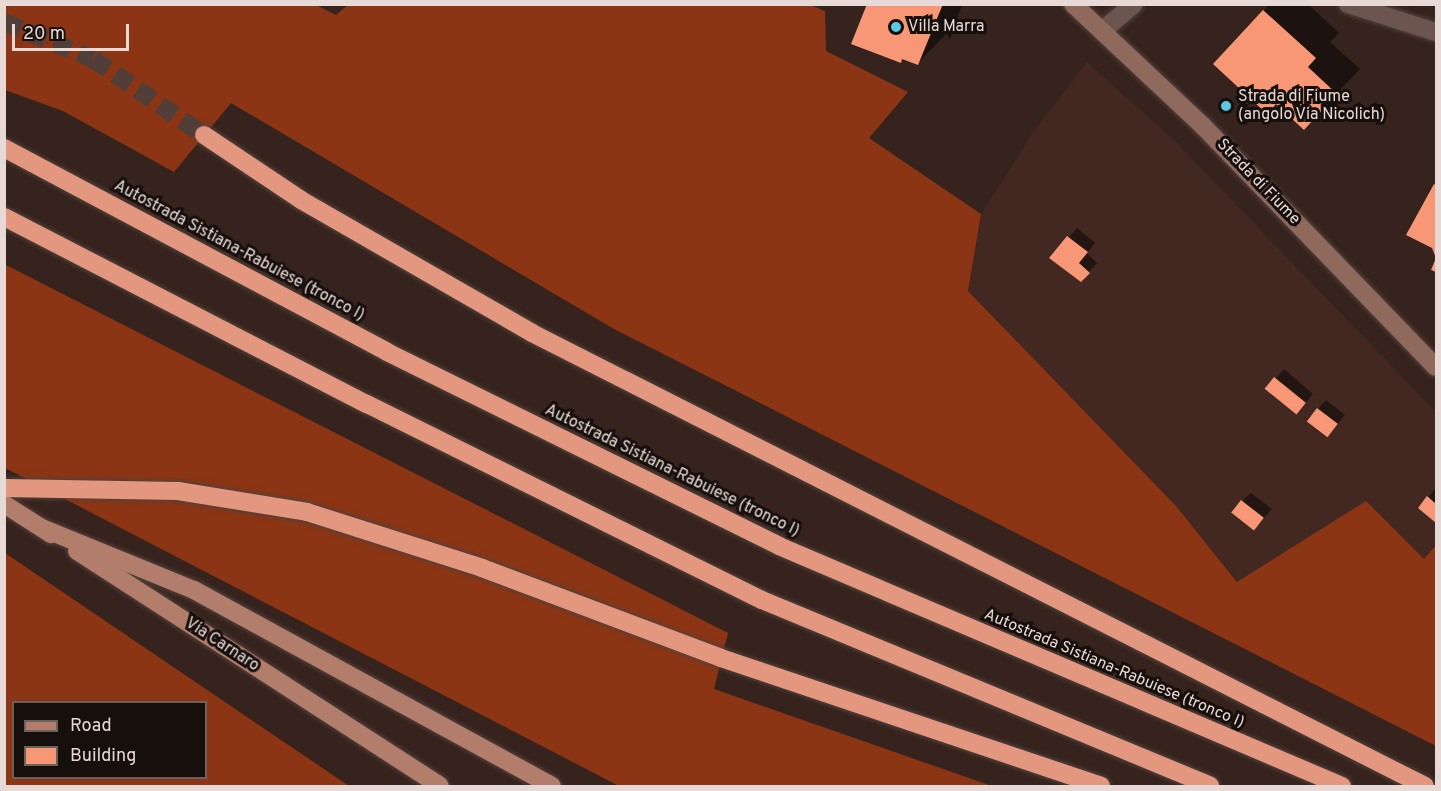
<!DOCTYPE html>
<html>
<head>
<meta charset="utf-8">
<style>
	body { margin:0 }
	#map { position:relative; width:1441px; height:791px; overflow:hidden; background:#36231d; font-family:Overpass,sans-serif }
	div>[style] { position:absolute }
	.built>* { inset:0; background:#422820 }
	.forest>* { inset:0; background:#8c3514 }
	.shadow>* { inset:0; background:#0007 }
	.building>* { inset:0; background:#f89776; transform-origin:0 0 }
	.highway-tunnel>* { height:18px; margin-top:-9px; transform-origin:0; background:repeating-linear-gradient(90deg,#513e39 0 18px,transparent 0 27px) }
	.roads { filter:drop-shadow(0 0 2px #52413d) drop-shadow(0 0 2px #52413d) }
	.street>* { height:18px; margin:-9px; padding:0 9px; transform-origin:9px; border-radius:9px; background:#6b554e }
	.secondary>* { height:18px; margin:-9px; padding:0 9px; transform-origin:9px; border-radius:9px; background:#8f695c }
	.primary>* { height:18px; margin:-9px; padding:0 9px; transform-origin:9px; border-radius:9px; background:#b37d6b }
	.highway>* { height:18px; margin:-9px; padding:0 9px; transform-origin:9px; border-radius:9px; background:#e3977e }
	.dots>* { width:16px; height:16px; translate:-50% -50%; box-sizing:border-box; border:3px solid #170f0c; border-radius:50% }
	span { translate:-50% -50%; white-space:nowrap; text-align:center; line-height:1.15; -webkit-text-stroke:6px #170f0c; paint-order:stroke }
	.poi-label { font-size:16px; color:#e7d9d5 }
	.left { translate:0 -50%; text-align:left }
	.street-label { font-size:16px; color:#e7d9d5 }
	.frame { position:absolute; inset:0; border:6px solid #e7d9d5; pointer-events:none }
	.legend { position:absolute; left:12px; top:701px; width:195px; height:78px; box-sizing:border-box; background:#170f0c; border:2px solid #6a605c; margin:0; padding:8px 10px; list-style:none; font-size:18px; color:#e7d9d5 }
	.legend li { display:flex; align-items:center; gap:12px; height:30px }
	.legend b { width:30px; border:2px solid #6a605c }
	.scale { position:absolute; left:12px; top:24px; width:117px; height:27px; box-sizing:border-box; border:3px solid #e7d9d5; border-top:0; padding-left:8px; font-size:18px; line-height:21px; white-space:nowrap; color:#e7d9d5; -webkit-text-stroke:4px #170f0c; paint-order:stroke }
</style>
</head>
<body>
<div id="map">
	<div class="built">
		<i style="clip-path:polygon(1087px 62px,1174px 140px,1436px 412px,1436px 545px,1424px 559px,1366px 502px,1238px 582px,1176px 506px,968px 291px,981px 214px,1034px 131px)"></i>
	</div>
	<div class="forest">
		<i style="clip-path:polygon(314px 4px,336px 15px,349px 4px,808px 4px,825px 11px,826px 51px,908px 92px,869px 138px,981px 214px,968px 291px,1176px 506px,1237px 582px,1366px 501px,1424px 559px,1436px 545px,1436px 746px,614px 329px,231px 103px,174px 172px,63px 111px,5px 90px,4px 5px)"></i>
		<i style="clip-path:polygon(4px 264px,728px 633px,714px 689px,992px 786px,619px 786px,5px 468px)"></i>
		<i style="clip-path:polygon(evenodd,5px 553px,349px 786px,5px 786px,5px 553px,14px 702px,206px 702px,206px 778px,14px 778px,14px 702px)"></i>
	</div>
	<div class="shadow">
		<i style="clip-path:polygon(868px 4px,963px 4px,953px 27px,918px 63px,904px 58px,900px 61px)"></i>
		<i style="clip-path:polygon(1270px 4px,1308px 4px,1339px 33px,1330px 42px,1360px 69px,1304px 128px,1276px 102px,1215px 64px)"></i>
		<i style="clip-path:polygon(1436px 184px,1436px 255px,1434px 247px,1408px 234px)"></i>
		<i style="clip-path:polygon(1077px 228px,1095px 243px,1087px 253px,1097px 263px,1081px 280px,1051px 258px)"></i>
		<i style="clip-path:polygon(1284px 369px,1313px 394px,1305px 404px,1267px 389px)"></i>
		<i style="clip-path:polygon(1326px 400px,1345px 415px,1328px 435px,1318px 409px)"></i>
		<i style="clip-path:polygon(1436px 488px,1436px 521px,1420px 507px)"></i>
		<i style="clip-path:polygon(1251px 493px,1272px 509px,1254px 529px,1242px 501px)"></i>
	</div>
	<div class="building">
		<i style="clip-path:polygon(867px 4px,943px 4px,918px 65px,902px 59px,901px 63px,851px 44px)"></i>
		<i style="clip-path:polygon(1263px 10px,1316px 58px,1308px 67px,1337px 94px,1304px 130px,1276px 104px,1267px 114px,1213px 64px)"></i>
		<i style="clip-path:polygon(1434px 184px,1436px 186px,1436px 272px,1431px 270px,1436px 258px,1432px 248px,1406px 235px)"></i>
		<i style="clip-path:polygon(1067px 236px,1088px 252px,1079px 263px,1090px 273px,1081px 282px,1049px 258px)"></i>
		<i style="left:1274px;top:377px;width:41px;height:15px;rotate:39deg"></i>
		<i style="left:1317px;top:408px;width:26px;height:17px;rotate:37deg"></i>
		<i style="clip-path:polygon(1427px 496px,1436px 504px,1436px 523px,1418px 508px)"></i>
		<i style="left:1241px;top:500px;width:29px;height:16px;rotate:38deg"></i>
	</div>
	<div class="highway-tunnel">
		<i style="left:4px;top:22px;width:96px;rotate:22.6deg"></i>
		<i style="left:93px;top:59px;width:135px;rotate:34.4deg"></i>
	</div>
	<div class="roads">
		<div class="street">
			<i style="left:1348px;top:4px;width:92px;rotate:17.7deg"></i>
			<i style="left:1103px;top:30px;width:40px;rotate:-40deg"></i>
		</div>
		<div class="secondary">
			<i style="left:1073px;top:4px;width:178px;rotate:43.2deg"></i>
			<i style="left:1203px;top:126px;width:335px;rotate:46deg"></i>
		</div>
		<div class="primary">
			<i style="left:4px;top:504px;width:56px;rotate:32.6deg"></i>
			<i style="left:42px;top:528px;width:164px;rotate:22.2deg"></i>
			<i style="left:194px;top:590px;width:408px;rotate:28.7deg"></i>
			<i style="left:77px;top:551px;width:432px;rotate:32.9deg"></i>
		</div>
		<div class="highway">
			<i style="left:204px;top:135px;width:117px;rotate:33.8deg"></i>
			<i style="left:301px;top:200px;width:267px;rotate:29.9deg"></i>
			<i style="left:532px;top:333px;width:1001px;rotate:26.9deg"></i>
			<i style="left:4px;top:148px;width:434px;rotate:28deg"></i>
			<i style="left:387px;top:352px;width:437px;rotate:26.3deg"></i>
			<i style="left:779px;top:546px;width:612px;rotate:23.09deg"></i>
			<i style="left:4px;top:217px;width:408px;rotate:27.3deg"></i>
			<i style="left:367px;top:404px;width:441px;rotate:26.4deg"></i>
			<i style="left:762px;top:600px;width:485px;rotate:22.5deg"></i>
			<i style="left:4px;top:488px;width:174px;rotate:1deg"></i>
			<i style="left:178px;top:491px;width:131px;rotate:9.2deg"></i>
			<i style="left:307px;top:512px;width:184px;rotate:17.7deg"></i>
			<i style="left:482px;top:568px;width:255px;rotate:20.6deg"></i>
			<i style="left:721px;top:658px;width:401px;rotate:18.6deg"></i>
		</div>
	</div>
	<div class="dots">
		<i style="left:896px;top:27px;background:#5bc8e6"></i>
		<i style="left:1226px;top:106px;background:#5bc8e6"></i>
	</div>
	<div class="poi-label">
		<span class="left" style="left:908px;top:27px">Villa Marra</span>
		<span class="left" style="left:1238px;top:106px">Strada di Fiume<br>(angolo Via Nicolich)</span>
	</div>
	<div class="street-label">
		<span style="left:1258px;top:182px;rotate:46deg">Strada di Fiume</span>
		<span style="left:239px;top:251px;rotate:28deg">Autostrada Sistiana-Rabuiese (tronco I)</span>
		<span style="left:672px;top:471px;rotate:26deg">Autostrada Sistiana-Rabuiese (tronco I)</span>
		<span style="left:222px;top:645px;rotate:33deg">Via Carnaro</span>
		<span style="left:1114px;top:669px;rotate:23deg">Autostrada Sistiana-Rabuiese (tronco I)</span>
	</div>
	<div class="frame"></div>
	<ul class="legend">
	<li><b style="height:8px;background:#b37d6b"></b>Road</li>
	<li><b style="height:16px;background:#f89776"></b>Building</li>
	</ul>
	<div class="scale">20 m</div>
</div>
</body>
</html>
